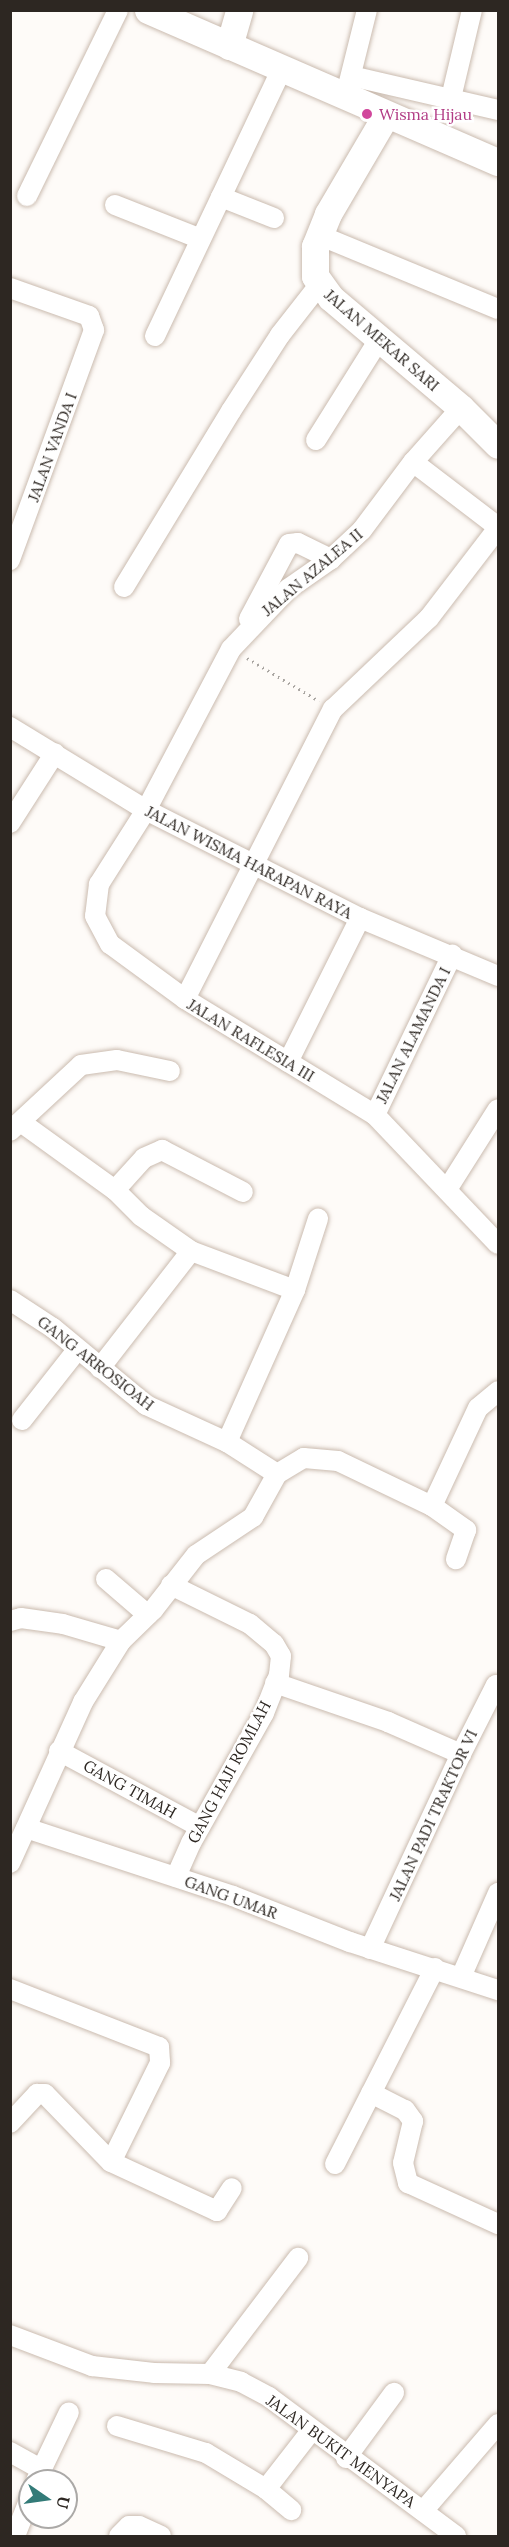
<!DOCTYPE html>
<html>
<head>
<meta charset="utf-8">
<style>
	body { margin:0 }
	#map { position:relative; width:509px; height:2547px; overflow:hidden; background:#fefbf8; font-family:Lora,serif }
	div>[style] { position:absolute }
	.path>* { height:3px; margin-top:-1.5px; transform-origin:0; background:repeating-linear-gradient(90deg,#a9a5a1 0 1.5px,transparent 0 6px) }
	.roads { filter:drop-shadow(0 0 2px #cabbaf) drop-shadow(0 0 2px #cabbaf) }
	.street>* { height:20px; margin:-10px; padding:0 10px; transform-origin:10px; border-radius:10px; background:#fff }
	.secondary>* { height:27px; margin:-13.5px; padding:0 13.5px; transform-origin:13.5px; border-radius:13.5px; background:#fff }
	.dots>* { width:16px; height:16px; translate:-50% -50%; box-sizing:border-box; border:3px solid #fff; border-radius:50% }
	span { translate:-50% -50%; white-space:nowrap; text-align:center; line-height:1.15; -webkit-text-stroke:5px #fff; paint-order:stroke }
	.hotel-label { font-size:16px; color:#b23c85 }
	.left { translate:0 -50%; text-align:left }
	.street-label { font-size:16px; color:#2d2722 }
	.frame { position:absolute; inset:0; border:12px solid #2d2722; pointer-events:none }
	.north { position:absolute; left:18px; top:2469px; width:60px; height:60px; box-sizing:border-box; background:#fff; border:2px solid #aba9a7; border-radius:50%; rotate:103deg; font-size:16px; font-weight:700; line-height:24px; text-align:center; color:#2d2722 }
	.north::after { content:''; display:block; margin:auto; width:21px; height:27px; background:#337b78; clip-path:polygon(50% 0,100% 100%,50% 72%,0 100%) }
</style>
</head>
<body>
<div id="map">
	<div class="path">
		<i style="left:247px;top:658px;width:84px;rotate:30.8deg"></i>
	</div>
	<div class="roads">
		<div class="street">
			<i style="left:351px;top:76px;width:151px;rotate:13deg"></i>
			<i style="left:348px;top:86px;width:78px;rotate:-76deg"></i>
			<i style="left:451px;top:98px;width:90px;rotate:-76.6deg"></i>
			<i style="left:27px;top:196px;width:207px;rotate:-63.9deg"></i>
			<i style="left:221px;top:197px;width:57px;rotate:21.6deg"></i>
			<i style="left:115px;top:205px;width:92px;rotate:21.6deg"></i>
			<i style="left:319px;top:235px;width:194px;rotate:22.5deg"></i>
			<i style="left:10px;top:288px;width:84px;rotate:19.5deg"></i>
			<i style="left:89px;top:316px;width:15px;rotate:70deg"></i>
			<i style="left:94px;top:330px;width:245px;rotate:110.1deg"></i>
			<i style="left:155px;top:336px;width:296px;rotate:-64.6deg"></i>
			<i style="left:461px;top:408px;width:72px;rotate:131.6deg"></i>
			<i style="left:413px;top:462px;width:85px;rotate:126.9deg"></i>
			<i style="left:362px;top:530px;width:42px;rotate:136.9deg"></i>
			<i style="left:331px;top:559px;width:52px;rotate:145.1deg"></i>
			<i style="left:288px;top:589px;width:83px;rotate:133.5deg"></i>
			<i style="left:231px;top:649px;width:182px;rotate:117.8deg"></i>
			<i style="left:146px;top:810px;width:88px;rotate:122.4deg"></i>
			<i style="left:99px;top:884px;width:32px;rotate:97deg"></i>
			<i style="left:95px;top:916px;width:32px;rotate:62deg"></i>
			<i style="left:110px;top:944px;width:93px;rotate:36.3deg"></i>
			<i style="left:185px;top:999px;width:223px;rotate:31.4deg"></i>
			<i style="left:375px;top:1115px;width:178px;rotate:46.4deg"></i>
			<i style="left:316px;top:440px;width:120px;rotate:-57.9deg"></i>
			<i style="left:413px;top:462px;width:107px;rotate:37.4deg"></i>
			<i style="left:124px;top:587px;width:206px;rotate:-58.7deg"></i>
			<i style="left:231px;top:411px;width:90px;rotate:-57.2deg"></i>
			<i style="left:280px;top:335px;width:63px;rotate:-52deg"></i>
			<i style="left:249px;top:619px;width:85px;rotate:-61.9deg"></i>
			<i style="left:289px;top:544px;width:9px;rotate:-6deg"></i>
			<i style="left:298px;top:543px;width:37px;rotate:26deg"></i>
			<i style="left:10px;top:727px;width:159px;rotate:31.4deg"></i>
			<i style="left:146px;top:810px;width:240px;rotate:26.8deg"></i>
			<i style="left:360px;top:918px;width:150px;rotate:22.8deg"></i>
			<i style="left:10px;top:823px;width:83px;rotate:-57.3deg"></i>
			<i style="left:185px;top:999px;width:326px;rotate:-63deg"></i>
			<i style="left:333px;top:709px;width:132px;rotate:-43.5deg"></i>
			<i style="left:429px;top:618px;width:113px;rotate:-52.5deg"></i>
			<i style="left:288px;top:1062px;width:161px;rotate:-63.4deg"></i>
			<i style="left:375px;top:1115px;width:178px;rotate:-64.3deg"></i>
			<i style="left:22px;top:1123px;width:115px;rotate:35.8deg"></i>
			<i style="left:115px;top:1190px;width:37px;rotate:45deg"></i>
			<i style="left:141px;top:1216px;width:61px;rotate:35deg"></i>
			<i style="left:191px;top:1251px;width:111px;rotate:20.6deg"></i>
			<i style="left:295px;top:1290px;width:75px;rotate:-72.1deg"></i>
			<i style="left:10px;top:1131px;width:97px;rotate:-42.9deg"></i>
			<i style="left:81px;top:1065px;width:36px;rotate:-8deg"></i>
			<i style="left:117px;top:1060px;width:54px;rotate:11.7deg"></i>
			<i style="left:448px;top:1188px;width:93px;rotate:-57.7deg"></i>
			<i style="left:115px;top:1190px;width:43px;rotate:-47.8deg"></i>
			<i style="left:144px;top:1158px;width:20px;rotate:-24deg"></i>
			<i style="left:162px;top:1150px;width:91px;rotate:27.4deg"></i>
			<i style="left:10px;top:1300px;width:51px;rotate:33.1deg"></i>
			<i style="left:53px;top:1328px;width:121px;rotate:39.6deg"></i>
			<i style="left:146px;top:1405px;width:89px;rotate:24.6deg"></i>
			<i style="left:227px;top:1442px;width:59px;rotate:32.6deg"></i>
			<i style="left:100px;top:1368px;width:148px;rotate:-52.1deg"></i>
			<i style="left:22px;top:1420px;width:89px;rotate:-51.8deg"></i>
			<i style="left:227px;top:1442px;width:167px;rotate:-65.9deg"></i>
			<i style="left:432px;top:1506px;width:42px;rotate:35.2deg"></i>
			<i style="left:466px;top:1530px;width:31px;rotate:109deg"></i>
			<i style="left:106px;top:1579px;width:55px;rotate:40.6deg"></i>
			<i style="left:171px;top:1585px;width:88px;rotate:26.3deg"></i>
			<i style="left:250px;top:1624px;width:31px;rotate:40deg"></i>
			<i style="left:274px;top:1644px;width:14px;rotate:60deg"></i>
			<i style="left:281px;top:1656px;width:19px;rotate:96deg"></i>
			<i style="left:279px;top:1675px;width:41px;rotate:111.5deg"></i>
			<i style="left:264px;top:1713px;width:149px;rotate:119.3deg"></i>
			<i style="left:191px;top:1843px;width:37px;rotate:114deg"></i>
			<i style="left:10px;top:1621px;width:11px;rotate:-15deg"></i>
			<i style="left:21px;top:1618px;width:42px;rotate:8.1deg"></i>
			<i style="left:63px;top:1624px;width:60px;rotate:16.3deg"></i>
			<i style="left:275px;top:1683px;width:120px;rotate:19deg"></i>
			<i style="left:388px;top:1722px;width:80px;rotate:23.7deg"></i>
			<i style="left:59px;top:1751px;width:160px;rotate:28.3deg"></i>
			<i style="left:26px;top:1828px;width:218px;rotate:18.2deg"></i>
			<i style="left:233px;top:1896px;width:126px;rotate:21.5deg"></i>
			<i style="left:350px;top:1942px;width:156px;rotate:18deg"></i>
			<i style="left:10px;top:1863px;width:177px;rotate:-65.6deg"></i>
			<i style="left:83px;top:1702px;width:72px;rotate:-58.1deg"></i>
			<i style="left:121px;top:1641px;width:45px;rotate:-44.1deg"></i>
			<i style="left:153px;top:1610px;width:70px;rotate:-52deg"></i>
			<i style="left:196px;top:1555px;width:69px;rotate:-33.7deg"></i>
			<i style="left:253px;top:1517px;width:49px;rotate:-60.8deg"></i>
			<i style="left:277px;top:1474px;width:31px;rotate:-31deg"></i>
			<i style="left:304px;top:1458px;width:34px;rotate:5deg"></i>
			<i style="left:338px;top:1461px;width:104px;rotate:25.6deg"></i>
			<i style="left:432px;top:1506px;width:108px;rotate:-64.9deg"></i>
			<i style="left:478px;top:1408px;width:26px;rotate:-40deg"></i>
			<i style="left:370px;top:1949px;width:215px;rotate:-65deg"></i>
			<i style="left:461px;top:1754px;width:77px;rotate:-63.1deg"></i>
			<i style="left:496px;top:1685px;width:2px;rotate:27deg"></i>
			<i style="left:461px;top:1977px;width:92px;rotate:-66.2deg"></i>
			<i style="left:10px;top:1989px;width:160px;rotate:21.3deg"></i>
			<i style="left:159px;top:2047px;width:16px;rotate:86deg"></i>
			<i style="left:160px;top:2063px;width:110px;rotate:116.3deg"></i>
			<i style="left:371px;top:2093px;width:38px;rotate:27deg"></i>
			<i style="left:405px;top:2110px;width:14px;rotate:54deg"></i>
			<i style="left:413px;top:2121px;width:43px;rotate:103.4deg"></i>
			<i style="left:403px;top:2163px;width:21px;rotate:76deg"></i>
			<i style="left:408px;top:2183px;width:99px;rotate:24.5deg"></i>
			<i style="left:10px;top:2123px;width:40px;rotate:-47deg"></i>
			<i style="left:37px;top:2094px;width:8px"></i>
			<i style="left:45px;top:2094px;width:95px;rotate:45.9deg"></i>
			<i style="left:111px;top:2162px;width:117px;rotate:24.8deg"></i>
			<i style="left:217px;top:2211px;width:27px;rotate:-57deg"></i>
			<i style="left:335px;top:2164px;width:220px;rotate:-63deg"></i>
			<i style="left:10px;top:2335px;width:88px;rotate:20.7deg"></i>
			<i style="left:92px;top:2366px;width:62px;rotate:6.4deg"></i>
			<i style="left:154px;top:2373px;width:56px;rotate:1deg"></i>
			<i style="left:210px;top:2374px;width:32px;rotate:14deg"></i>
			<i style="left:241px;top:2382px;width:32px;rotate:28deg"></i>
			<i style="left:269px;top:2397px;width:233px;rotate:36.6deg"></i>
			<i style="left:210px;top:2374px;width:146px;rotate:-52.8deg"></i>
			<i style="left:117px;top:2426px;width:93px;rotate:16.9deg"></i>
			<i style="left:206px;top:2453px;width:70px;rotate:31deg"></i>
			<i style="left:266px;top:2489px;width:73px;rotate:-52.2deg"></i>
			<i style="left:10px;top:2452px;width:35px;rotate:29deg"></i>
			<i style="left:346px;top:2458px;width:81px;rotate:-53.6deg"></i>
			<i style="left:36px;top:2481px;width:76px;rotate:-64.4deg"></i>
			<i style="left:266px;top:2489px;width:33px;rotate:40deg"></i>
			<i style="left:423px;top:2511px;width:115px;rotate:-49.2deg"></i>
			<i style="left:15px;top:2536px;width:41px;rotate:-68.5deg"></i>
			<i style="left:119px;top:2536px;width:14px;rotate:-45deg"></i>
			<i style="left:129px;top:2526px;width:10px"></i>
			<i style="left:139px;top:2526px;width:24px;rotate:24deg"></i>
		</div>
		<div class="secondary">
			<i style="left:148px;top:10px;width:382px;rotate:23.5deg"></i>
			<i style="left:229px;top:46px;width:37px;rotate:-74deg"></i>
			<i style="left:386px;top:115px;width:115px;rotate:120.4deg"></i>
			<i style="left:328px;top:214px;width:35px;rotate:112deg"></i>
			<i style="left:315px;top:246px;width:30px;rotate:90deg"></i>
			<i style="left:315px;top:276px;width:27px;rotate:54deg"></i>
			<i style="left:331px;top:298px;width:170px;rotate:40.2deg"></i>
			<i style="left:461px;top:408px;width:52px;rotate:45deg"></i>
		</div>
	</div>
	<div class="dots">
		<i style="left:367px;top:114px;background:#d1479c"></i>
	</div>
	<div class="hotel-label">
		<span class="left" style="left:379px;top:114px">Wisma Hijau</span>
	</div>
	<div class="street-label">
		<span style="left:382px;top:340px;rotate:41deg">JALAN MEKAR SARI</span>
		<span style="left:52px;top:447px;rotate:-70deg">JALAN VANDA I</span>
		<span style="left:312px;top:572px;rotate:-40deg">JALAN AZALEA II</span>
		<span style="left:249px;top:862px;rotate:27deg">JALAN WISMA HARAPAN RAYA</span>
		<span style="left:413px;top:1035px;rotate:-64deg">JALAN ALAMANDA I</span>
		<span style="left:251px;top:1040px;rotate:31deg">JALAN RAFLESIA III</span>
		<span style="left:96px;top:1363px;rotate:38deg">GANG ARROSIOAH</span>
		<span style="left:229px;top:1772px;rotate:-62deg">GANG HAJI ROMLAH</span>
		<span style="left:130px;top:1789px;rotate:29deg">GANG TIMAH</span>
		<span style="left:433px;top:1815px;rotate:-65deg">JALAN PADI TRAKTOR VI</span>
		<span style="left:231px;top:1897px;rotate:20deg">GANG UMAR</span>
		<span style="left:341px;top:2451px;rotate:36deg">JALAN BUKIT MENYAPA</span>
	</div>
	<div class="frame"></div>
	<div class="north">U</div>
</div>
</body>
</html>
